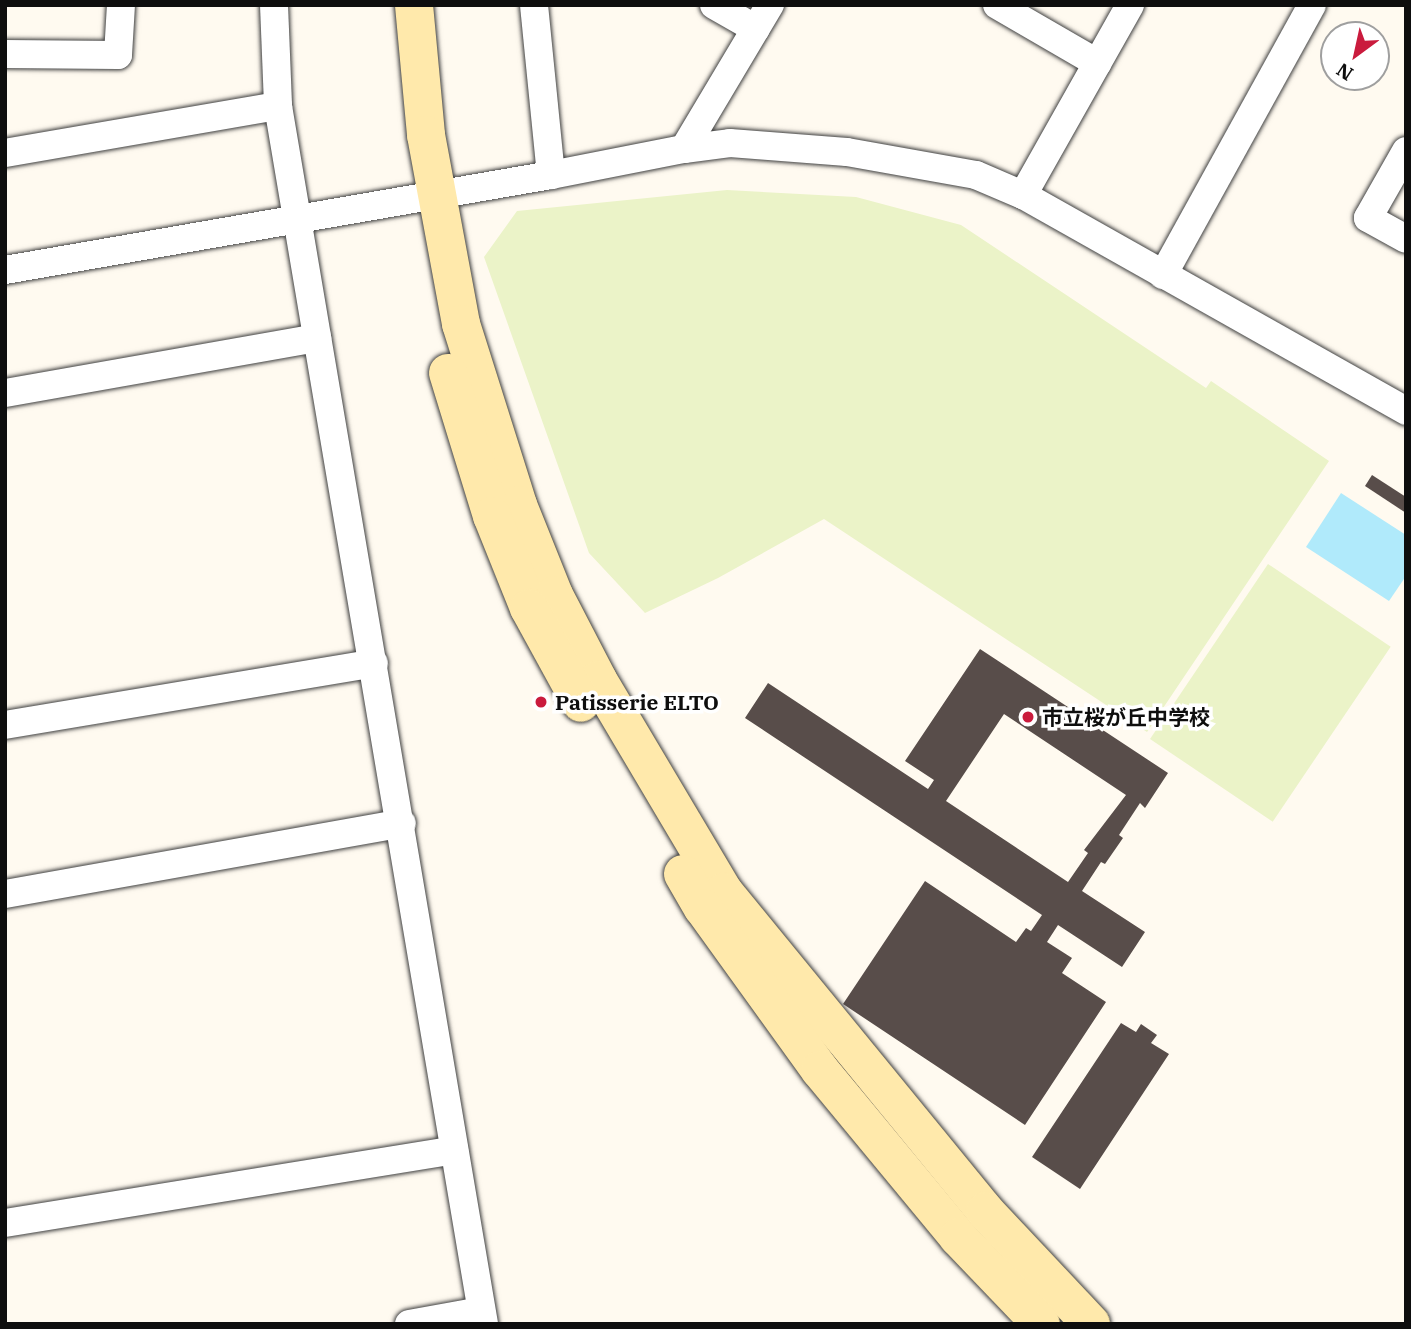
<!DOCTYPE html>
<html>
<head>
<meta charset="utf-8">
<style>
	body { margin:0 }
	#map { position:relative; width:1411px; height:1329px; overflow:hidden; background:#fffaf0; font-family:"IBM Plex Serif","Noto Sans JP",serif }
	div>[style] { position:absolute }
	.pitch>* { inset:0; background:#ebf3c8; transform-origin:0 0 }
	.water>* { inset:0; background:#b0eafb }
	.building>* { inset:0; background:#584d4a }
	.roads { filter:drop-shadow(0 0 2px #414141) drop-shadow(0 0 2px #414141) }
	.street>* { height:28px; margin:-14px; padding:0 14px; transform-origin:14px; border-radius:14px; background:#fff }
	.secondary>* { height:38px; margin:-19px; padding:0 19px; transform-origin:19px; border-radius:19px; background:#ffe9ab }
	.dots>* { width:19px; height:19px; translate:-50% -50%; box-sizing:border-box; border:4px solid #fff; border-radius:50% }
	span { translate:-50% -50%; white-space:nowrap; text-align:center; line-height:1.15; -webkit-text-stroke:7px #fff; paint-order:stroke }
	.poi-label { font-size:21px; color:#0e0e0e; font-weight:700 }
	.left { translate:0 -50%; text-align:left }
	.frame { position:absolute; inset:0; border:7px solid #0e0e0e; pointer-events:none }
	.north { position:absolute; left:1320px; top:21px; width:70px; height:70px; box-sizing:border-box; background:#fff; border:2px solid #9f9f9f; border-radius:50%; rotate:213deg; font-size:19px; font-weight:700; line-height:28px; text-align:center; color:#0e0e0e }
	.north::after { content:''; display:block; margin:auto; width:24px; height:32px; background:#ca1b3d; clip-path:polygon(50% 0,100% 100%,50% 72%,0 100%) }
</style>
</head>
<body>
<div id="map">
	<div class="pitch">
		<i style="clip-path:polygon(727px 190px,856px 197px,961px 225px,1206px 388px,1211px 381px,1329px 461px,1147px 732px,824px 519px,718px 578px,645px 613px,589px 553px,484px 257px,517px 211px)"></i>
		<i style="left:1268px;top:564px;width:148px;height:211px;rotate:34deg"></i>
	</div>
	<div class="water">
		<i style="clip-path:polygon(1341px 493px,1406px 535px,1406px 576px,1389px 601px,1306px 547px)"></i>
	</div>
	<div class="building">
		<i style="clip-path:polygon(1372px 475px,1406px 497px,1406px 513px,1365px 486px)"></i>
		<i style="clip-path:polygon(evenodd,980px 649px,1168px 773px,1145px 808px,1140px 803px,1119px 835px,1123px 838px,1105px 864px,1101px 862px,1082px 891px,1145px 932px,1122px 967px,1058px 925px,1047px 942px,1072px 958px,1062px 973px,1106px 1002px,1025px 1125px,843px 1004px,925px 881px,1016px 942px,1026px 928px,1031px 931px,1042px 915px,745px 718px,768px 683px,928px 789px,934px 780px,905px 761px,980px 649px,1004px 714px,1126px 795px,1084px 850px,1088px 853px,1068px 882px,946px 801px,1004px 714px)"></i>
		<i style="clip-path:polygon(1121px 1023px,1136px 1032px,1141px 1024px,1157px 1035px,1151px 1043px,1169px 1054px,1080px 1189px,1032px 1157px)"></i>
	</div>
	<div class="roads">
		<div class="street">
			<i style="left:274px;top:5px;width:101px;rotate:87.7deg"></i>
			<i style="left:278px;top:106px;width:1235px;rotate:80.4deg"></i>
			<i style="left:534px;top:5px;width:171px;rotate:84.3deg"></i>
			<i style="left:714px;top:5px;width:48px;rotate:29.7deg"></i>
			<i style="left:997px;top:5px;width:116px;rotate:30.1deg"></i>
			<i style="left:5px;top:54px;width:113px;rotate:0.5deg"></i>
			<i style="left:118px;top:55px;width:50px;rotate:-86.6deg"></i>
			<i style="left:684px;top:149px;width:168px;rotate:-59.2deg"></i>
			<i style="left:1406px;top:151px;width:77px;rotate:119.6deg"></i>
			<i style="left:1368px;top:218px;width:43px;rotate:28.9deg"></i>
			<i style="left:5px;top:153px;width:277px;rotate:-9.8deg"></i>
			<i style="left:1023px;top:195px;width:218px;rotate:-60.6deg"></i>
			<i style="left:5px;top:270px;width:554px;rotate:-9.87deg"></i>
			<i style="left:551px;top:175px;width:136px;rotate:-11.1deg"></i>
			<i style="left:684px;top:149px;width:46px;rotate:-7.4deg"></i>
			<i style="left:730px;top:143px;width:117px;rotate:4.4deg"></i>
			<i style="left:847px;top:152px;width:131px;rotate:10.1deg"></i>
			<i style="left:976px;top:175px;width:51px;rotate:23.1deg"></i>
			<i style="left:1023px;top:195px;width:440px;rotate:29.4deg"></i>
			<i style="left:1163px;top:275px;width:308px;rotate:-61.1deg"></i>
			<i style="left:5px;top:393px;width:317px;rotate:-10deg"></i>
			<i style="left:5px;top:725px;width:374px;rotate:-9.5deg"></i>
			<i style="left:5px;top:894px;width:403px;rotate:-10.1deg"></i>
			<i style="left:5px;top:1223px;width:455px;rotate:-9.2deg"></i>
			<i style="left:409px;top:1324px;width:73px;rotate:-10.2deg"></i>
		</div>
		<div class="secondary">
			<i style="left:414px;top:5px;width:131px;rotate:84.7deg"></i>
			<i style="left:426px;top:135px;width:192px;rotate:79.5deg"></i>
			<i style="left:461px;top:324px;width:190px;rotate:72.5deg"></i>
			<i style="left:518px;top:505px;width:97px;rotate:68.2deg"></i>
			<i style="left:554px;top:595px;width:96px;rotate:62.6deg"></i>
			<i style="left:598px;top:680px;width:247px;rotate:59.3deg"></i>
			<i style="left:724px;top:892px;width:412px;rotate:50.7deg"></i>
			<i style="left:985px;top:1211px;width:155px;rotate:46.8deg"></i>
			<i style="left:448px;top:373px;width:150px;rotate:72.9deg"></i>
			<i style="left:492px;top:516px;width:99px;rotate:68.1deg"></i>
			<i style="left:529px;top:608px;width:108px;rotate:61.3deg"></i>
			<i style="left:683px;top:874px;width:39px;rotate:60deg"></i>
			<i style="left:703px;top:908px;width:200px;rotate:54.2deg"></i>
			<i style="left:820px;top:1070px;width:217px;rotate:50.4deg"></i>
			<i style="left:958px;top:1237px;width:120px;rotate:46.3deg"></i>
		</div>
	</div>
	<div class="dots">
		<i style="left:541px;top:702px;background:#ca1b3d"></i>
		<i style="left:1028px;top:717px;background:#ca1b3d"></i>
	</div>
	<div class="poi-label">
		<span class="left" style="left:555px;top:702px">Patisserie ELTO</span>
		<span class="left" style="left:1042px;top:717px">市立桜が丘中学校</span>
	</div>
	<div class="frame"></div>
	<div class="north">N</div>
</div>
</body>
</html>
